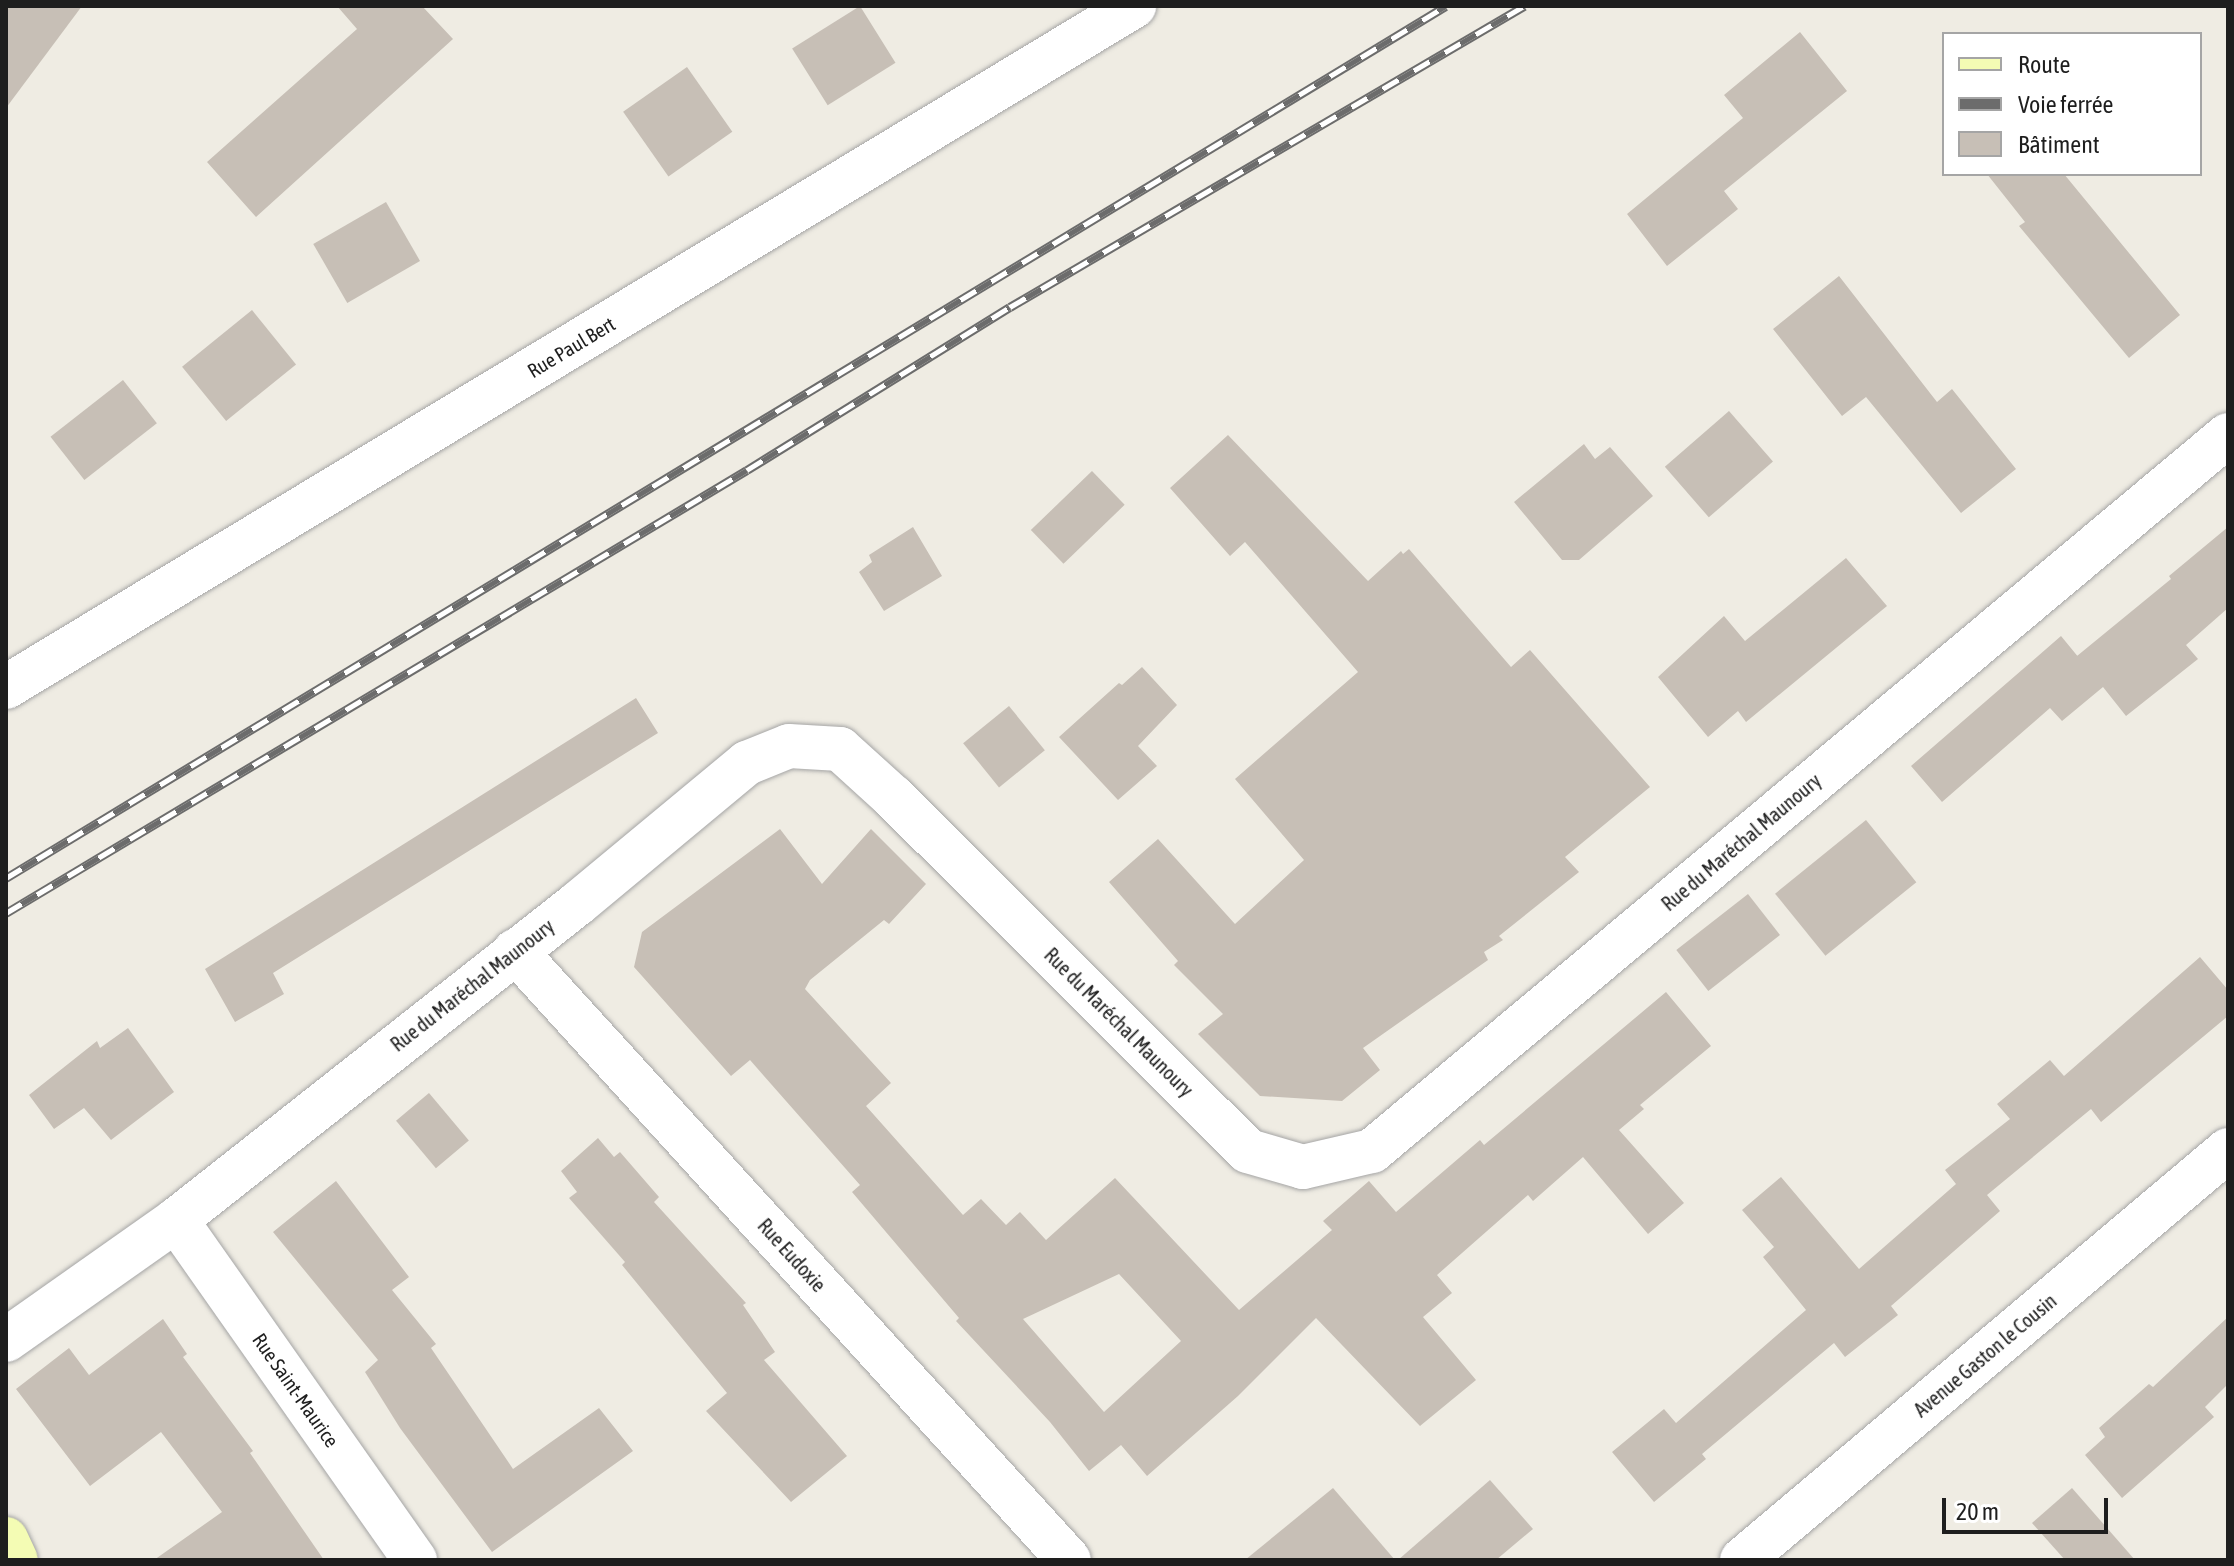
<!DOCTYPE html>
<html>
<head>
<meta charset="utf-8">
<style>
	body { margin:0 }
	#map { position:relative; width:2234px; height:1566px; overflow:hidden; background:#efece3; font-family:"Asap Condensed",sans-serif }
	div>[style] { position:absolute }
	.building>* { inset:0; background:#c7bfb6; transform-origin:0 0 }
	.roads { filter:drop-shadow(0 0 2px #a5a5a5) drop-shadow(0 0 2px #a5a5a5) }
	.street>* { height:44px; margin:-22px; padding:0 22px; transform-origin:22px; border-radius:22px; background:#fff }
	.secondary>* { height:44px; margin:-22px; padding:0 22px; transform-origin:22px; border-radius:22px; background:#f4fcb4 }
	.rail>* { height:9px; margin-top:-4.5px; transform-origin:0; background:repeating-linear-gradient(90deg,#fff 0 18px,#6c6c6c 0 36px); box-sizing:border-box; border-block:2px solid #6c6c6c }
	span { translate:-50% -50%; white-space:nowrap; text-align:center; line-height:1.15; -webkit-text-stroke:6px #fff; paint-order:stroke }
	.street-label { font-size:20px; color:#1e1e1e }
	.frame { position:absolute; inset:0; border:8px solid #1e1e1e; pointer-events:none }
	.legend { position:absolute; left:1942px; top:32px; width:260px; height:144px; box-sizing:border-box; background:#fff; border:2px solid #a5a5a5; margin:0; padding:10px 14px; list-style:none; font-size:24px; color:#1e1e1e }
	.legend li { display:flex; align-items:center; gap:16px; height:40px }
	.legend b { width:40px; border:2px solid #a5a5a5 }
	.scale { position:absolute; left:1942px; top:1498px; width:166px; height:36px; box-sizing:border-box; border:4px solid #1e1e1e; border-top:0; padding-left:10px; font-size:24px; line-height:28px; white-space:nowrap; color:#1e1e1e; -webkit-text-stroke:6px #fff; paint-order:stroke }
</style>
</head>
<body>
<div id="map">
	<div class="building">
		<i style="clip-path:polygon(6px 6px,82px 6px,6px 108px)"></i>
		<i style="clip-path:polygon(337px 6px,422px 6px,453px 39px,256px 217px,207px 162px,357px 29px)"></i>
		<i style="left:860px;top:6px;width:67px;height:80px;rotate:58deg"></i>
		<i style="clip-path:polygon(1800px 32px,1847px 91px,1724px 191px,1738px 209px,1667px 266px,1627px 214px,1743px 118px,1724px 95px)"></i>
		<i style="left:687px;top:67px;width:79px;height:78px;rotate:55deg"></i>
		<i style="clip-path:polygon(1987px 174px,2064px 174px,2180px 315px,2129px 358px,2019px 226px,2025px 222px)"></i>
		<i style="left:386px;top:202px;width:68px;height:84px;rotate:60deg"></i>
		<i style="clip-path:polygon(1839px 276px,1937px 402px,1952px 389px,2016px 469px,1961px 513px,1866px 397px,1842px 416px,1773px 329px)"></i>
		<i style="left:252px;top:310px;width:70px;height:90px;rotate:51deg"></i>
		<i style="left:123px;top:380px;width:55px;height:92px;rotate:52deg"></i>
		<i style="left:1729px;top:411px;width:67px;height:85px;rotate:49deg"></i>
		<i style="clip-path:polygon(1228px 435px,1368px 581px,1401px 551px,1403px 554px,1409px 549px,1511px 667px,1530px 650px,1650px 787px,1565px 857px,1579px 872px,1499px 936px,1503px 940px,1484px 952px,1488px 960px,1363px 1048px,1380px 1070px,1342px 1101px,1260px 1096px,1198px 1034px,1223px 1014px,1174px 965px,1178px 961px,1109px 882px,1158px 839px,1235px 924px,1304px 860px,1235px 779px,1358px 672px,1245px 542px,1230px 556px,1170px 488px)"></i>
		<i style="clip-path:polygon(1584px 444px,1595px 459px,1610px 447px,1653px 496px,1579px 560px,1562px 560px,1514px 502px)"></i>
		<i style="left:1092px;top:471px;width:47px;height:85px;rotate:46deg"></i>
		<i style="clip-path:polygon(913px 527px,942px 576px,884px 611px,859px 572px,872px 562px,869px 555px)"></i>
		<i style="clip-path:polygon(2228px 527px,2228px 608px,2186px 645px,2198px 659px,2126px 716px,2103px 687px,2062px 721px,2050px 708px,1942px 802px,1911px 766px,2061px 636px,2098px 681px,2077px 656px,2171px 579px,2169px 576px)"></i>
		<i style="clip-path:polygon(1846px 558px,1887px 606px,1746px 722px,1738px 711px,1708px 737px,1658px 677px,1724px 616px,1745px 641px)"></i>
		<i style="clip-path:polygon(1142px 667px,1177px 705px,1138px 746px,1157px 766px,1118px 800px,1059px 737px,1119px 683px,1122px 685px)"></i>
		<i style="clip-path:polygon(636px 698px,658px 733px,273px 973px,284px 994px,235px 1022px,205px 969px)"></i>
		<i style="left:1009px;top:706px;width:57px;height:59px;rotate:51deg"></i>
		<i style="left:1866px;top:820px;width:80px;height:117px;rotate:51deg"></i>
		<i style="clip-path:polygon(evenodd,780px 829px,822px 884px,871px 829px,926px 884px,889px 924px,884px 920px,810px 980px,805px 989px,891px 1083px,866px 1106px,963px 1215px,981px 1199px,1006px 1225px,1020px 1212px,1046px 1240px,1115px 1178px,1239px 1310px,1332px 1230px,1323px 1221px,1369px 1181px,1396px 1212px,1480px 1140px,1484px 1145px,1666px 992px,1711px 1046px,1640px 1105px,1644px 1109px,1619px 1130px,1684px 1203px,1648px 1234px,1583px 1157px,1533px 1201px,1528px 1195px,1437px 1275px,1452px 1293px,1423px 1317px,1476px 1380px,1420px 1426px,1316px 1318px,1238px 1396px,1147px 1476px,1121px 1445px,1089px 1471px,1050px 1422px,956px 1321px,959px 1318px,852px 1192px,860px 1185px,750px 1060px,731px 1076px,634px 967px,642px 932px,780px 829px,1119px 1274px,1181px 1341px,1104px 1412px,1023px 1319px,1119px 1274px)"></i>
		<i style="left:1748px;top:894px;width:52px;height:91px;rotate:52deg"></i>
		<i style="clip-path:polygon(2200px 957px,2228px 990px,2228px 1016px,2101px 1122px,2091px 1109px,1987px 1195px,2000px 1211px,1891px 1306px,1898px 1315px,1845px 1357px,1834px 1343px,1702px 1454px,1706px 1459px,1654px 1502px,1612px 1452px,1664px 1409px,1676px 1423px,1806px 1310px,1763px 1257px,1774px 1247px,1742px 1210px,1781px 1177px,1859px 1269px,1956px 1184px,1945px 1170px,2010px 1119px,1997px 1104px,2050px 1060px,2064px 1076px)"></i>
		<i style="clip-path:polygon(128px 1028px,174px 1092px,111px 1140px,84px 1108px,54px 1129px,29px 1095px,97px 1041px,100px 1048px)"></i>
		<i style="left:429px;top:1093px;width:62px;height:43px;rotate:50deg"></i>
		<i style="clip-path:polygon(598px 1138px,614px 1157px,620px 1152px,659px 1197px,654px 1202px,746px 1303px,743px 1305px,775px 1352px,764px 1360px,847px 1456px,791px 1502px,706px 1411px,727px 1393px,622px 1265px,625px 1262px,569px 1198px,577px 1192px,561px 1171px)"></i>
		<i style="clip-path:polygon(336px 1181px,409px 1277px,392px 1290px,436px 1344px,431px 1348px,513px 1469px,599px 1408px,633px 1451px,492px 1552px,400px 1428px,365px 1372px,378px 1360px,273px 1232px)"></i>
		<i style="clip-path:polygon(2228px 1317px,2228px 1384px,2205px 1407px,2214px 1417px,2122px 1498px,2085px 1455px,2105px 1437px,2099px 1428px,2149px 1384px,2153px 1387px)"></i>
		<i style="clip-path:polygon(163px 1319px,187px 1354px,183px 1357px,253px 1451px,250px 1453px,324px 1560px,154px 1560px,222px 1512px,161px 1432px,90px 1486px,16px 1389px,69px 1348px,89px 1375px)"></i>
		<i style="clip-path:polygon(1490px 1480px,1533px 1529px,1496px 1560px,1398px 1560px)"></i>
		<i style="clip-path:polygon(1333px 1488px,1395px 1560px,1245px 1560px)"></i>
		<i style="clip-path:polygon(2072px 1488px,2135px 1560px,2065px 1560px,2032px 1523px)"></i>
	</div>
	<div class="roads">
		<div class="street">
			<i style="left:6px;top:687px;width:1318px;rotate:-31.12deg"></i>
			<i style="left:515px;top:951px;width:823px;rotate:47.71deg"></i>
			<i style="left:176px;top:1220px;width:416px;rotate:54.9deg"></i>
			<i style="left:6px;top:1340px;width:208px;rotate:-35.2deg"></i>
			<i style="left:176px;top:1220px;width:511px;rotate:-38.24deg"></i>
			<i style="left:577px;top:904px;width:221px;rotate:-39.7deg"></i>
			<i style="left:747px;top:763px;width:45px;rotate:-22deg"></i>
			<i style="left:789px;top:746px;width:51px;rotate:3.4deg"></i>
			<i style="left:840px;top:749px;width:72px;rotate:42.2deg"></i>
			<i style="left:893px;top:797px;width:501px;rotate:44.92deg"></i>
			<i style="left:1248px;top:1151px;width:57px;rotate:16.2deg"></i>
			<i style="left:1303px;top:1167px;width:71px;rotate:-13.1deg"></i>
			<i style="left:1372px;top:1151px;width:1116px;rotate:-39.91deg"></i>
			<i style="left:1742px;top:1560px;width:636px;rotate:-40.15deg"></i>
		</div>
		<div class="secondary">
			<i style="left:6px;top:1539px;width:23px;rotate:65deg"></i>
		</div>
	</div>
	<div class="rail">
		<i style="left:6px;top:878px;width:1683px;rotate:-31.2deg"></i>
		<i style="left:6px;top:913px;width:863px;rotate:-30.87deg"></i>
		<i style="left:747px;top:470px;width:309px;rotate:-31.8deg"></i>
		<i style="left:1010px;top:307px;width:596px;rotate:-30.35deg"></i>
	</div>
	<div class="street-label">
		<span style="left:571px;top:347px;rotate:-31deg">Rue Paul Bert</span>
		<span style="left:1741px;top:842px;rotate:-40deg">Rue du Maréchal Maunoury</span>
		<span style="left:472px;top:985px;rotate:-38deg">Rue du Maréchal Maunoury</span>
		<span style="left:1119px;top:1022px;rotate:45deg">Rue du Maréchal Maunoury</span>
		<span style="left:792px;top:1255px;rotate:48deg">Rue Eudoxie</span>
		<span style="left:1985px;top:1355px;rotate:-40deg">Avenue Gaston le Cousin</span>
		<span style="left:296px;top:1390px;rotate:55deg">Rue Saint-Maurice</span>
	</div>
	<div class="frame"></div>
	<ul class="legend">
	<li><b style="height:10px;background:#f4fcb4"></b>Route</li>
	<li><b style="height:10px;background:#6c6c6c"></b>Voie ferrée</li>
	<li><b style="height:22px;background:#c7bfb6"></b>Bâtiment</li>
	</ul>
	<div class="scale">20 m</div>
</div>
</body>
</html>
